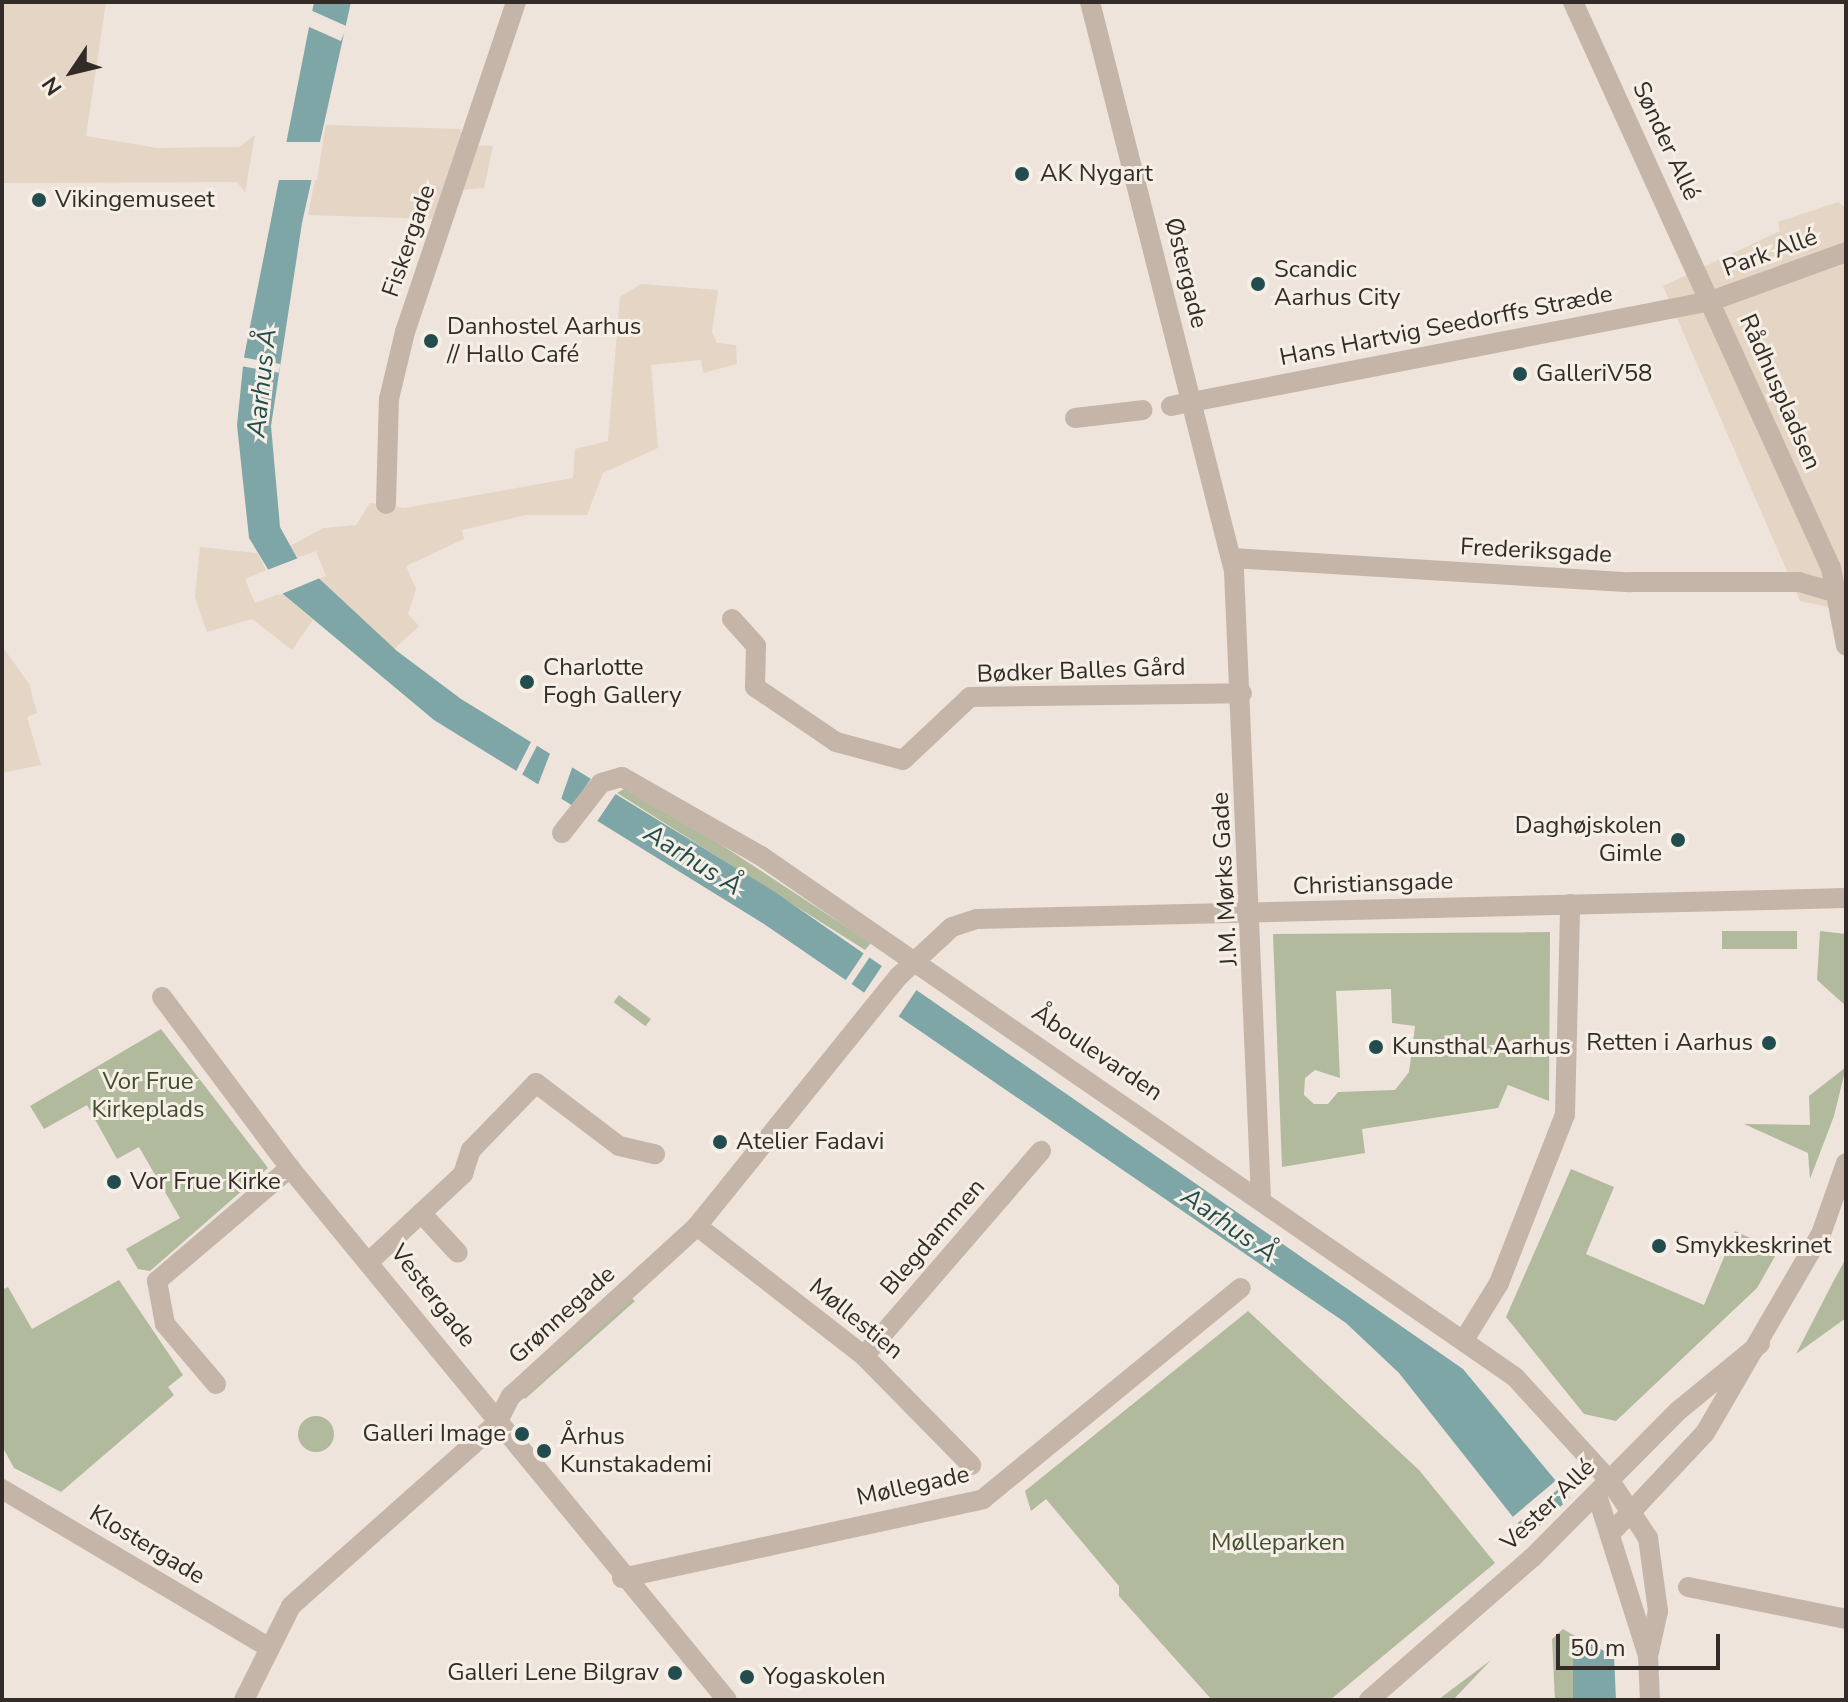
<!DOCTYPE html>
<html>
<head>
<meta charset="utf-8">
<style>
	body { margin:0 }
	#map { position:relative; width:1848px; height:1702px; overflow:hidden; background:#eee4db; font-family:"Nunito Sans",sans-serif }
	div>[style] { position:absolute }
	.green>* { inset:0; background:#b1ba9d; transform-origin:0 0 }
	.round { border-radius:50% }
	.plaza>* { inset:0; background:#e4d5c4 }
	.water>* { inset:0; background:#7ea6a7 }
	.pier>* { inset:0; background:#eee4db; transform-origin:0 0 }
	.minor>* { height:20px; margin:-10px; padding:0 10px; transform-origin:10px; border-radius:10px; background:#c4b5a8 }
	.tertiary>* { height:20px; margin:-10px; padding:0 10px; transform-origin:10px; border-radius:10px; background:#c4b5a8 }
	.dots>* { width:22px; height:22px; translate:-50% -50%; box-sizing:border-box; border:4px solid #f6efe6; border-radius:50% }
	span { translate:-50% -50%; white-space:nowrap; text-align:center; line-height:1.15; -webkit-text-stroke:6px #f6efe6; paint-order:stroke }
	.street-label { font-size:24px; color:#322b27 }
	.poi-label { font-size:24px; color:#322b27 }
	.left { translate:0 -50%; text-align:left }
	.right { translate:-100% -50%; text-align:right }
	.park-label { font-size:24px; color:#424d2f }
	.water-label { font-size:26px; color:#234c4e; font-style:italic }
	.frame { position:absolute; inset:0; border:4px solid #322b27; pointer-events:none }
	.north { position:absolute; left:32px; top:32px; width:80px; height:80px; -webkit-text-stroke:6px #f6efe6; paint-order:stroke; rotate:235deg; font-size:22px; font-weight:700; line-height:32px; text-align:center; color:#322b27 }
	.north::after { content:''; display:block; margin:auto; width:28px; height:36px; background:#322b27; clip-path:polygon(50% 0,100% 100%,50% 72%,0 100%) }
	.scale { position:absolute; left:1556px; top:1634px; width:164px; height:36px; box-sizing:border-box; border:4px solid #322b27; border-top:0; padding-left:10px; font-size:24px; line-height:28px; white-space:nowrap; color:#322b27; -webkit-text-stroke:6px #f6efe6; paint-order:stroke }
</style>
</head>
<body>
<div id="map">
	<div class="green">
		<i style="clip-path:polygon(624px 789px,720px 844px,871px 943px,865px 950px,617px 793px)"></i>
		<i style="left:1722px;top:931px;width:75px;height:18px"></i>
		<i style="clip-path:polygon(1820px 931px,1846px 934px,1846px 1006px,1817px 980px)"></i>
		<i style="clip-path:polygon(evenodd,1550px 932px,1549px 1101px,1508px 1085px,1498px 1108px,1362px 1129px,1365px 1153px,1282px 1167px,1273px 934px,1550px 932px,1391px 989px,1392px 1023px,1415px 1026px,1409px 1072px,1395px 1090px,1338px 1092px,1328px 1104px,1314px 1104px,1304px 1095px,1305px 1078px,1315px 1070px,1340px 1078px,1336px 991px,1391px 989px)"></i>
		<i style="left:619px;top:995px;width:40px;height:9px;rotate:37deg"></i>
		<i style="clip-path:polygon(161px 1029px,268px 1168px,150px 1271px,138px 1269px,126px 1249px,180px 1218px,139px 1147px,117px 1159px,87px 1105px,44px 1129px,30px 1106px)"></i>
		<i style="clip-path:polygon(1846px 1067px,1834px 1116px,1810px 1179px,1808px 1153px,1744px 1124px,1810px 1125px,1809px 1096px)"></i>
		<i style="clip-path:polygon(1571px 1169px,1614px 1187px,1586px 1254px,1704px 1305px,1735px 1231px,1778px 1251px,1757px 1288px,1616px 1421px,1584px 1414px,1506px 1317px)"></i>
		<i style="clip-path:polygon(1846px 1258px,1846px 1318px,1796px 1354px,1832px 1284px)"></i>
		<i style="clip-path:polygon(119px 1280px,183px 1375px,168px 1387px,174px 1395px,61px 1492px,14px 1468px,2px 1446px,2px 1290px,8px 1287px,32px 1329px)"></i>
		<i style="clip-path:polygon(631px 1298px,635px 1301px,525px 1399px,522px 1396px)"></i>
		<i style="clip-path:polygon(1248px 1311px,1419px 1470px,1495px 1563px,1330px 1700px,1212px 1700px,1119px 1596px,1119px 1586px,1046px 1499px,1031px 1511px,1025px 1491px)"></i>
		<i class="round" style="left:298px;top:1416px;width:36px;height:36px"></i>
		<i style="clip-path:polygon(1563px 1629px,1573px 1635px,1573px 1700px,1555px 1700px,1552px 1639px)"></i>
		<i style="clip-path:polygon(1491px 1660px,1453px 1700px,1438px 1700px,1447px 1693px)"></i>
	</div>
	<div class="plaza">
		<i style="clip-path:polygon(2px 2px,106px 2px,86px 136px,157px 148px,239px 147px,255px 135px,245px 192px,237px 182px,2px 183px)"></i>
		<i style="clip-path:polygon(326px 125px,460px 129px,465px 145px,493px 146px,484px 188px,449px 191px,436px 219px,308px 215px)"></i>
		<i style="clip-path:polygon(1838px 202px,1846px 208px,1846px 611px,1800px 601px,1663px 286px,1780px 231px,1778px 222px)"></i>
		<i style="clip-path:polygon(641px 284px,718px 290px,712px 332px,717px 343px,736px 345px,737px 364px,703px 373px,701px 360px,651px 365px,658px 448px,603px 473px,587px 515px,526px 515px,462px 530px,464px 539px,406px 566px,416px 589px,408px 614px,419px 626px,394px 649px,316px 580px,326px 576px,316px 551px,297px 558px,290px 546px,324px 528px,356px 525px,370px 503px,405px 508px,573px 478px,575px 449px,608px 441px,620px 297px)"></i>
		<i style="clip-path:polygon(200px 547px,257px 553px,266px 570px,245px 579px,255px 603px,282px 593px,313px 620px,292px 650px,252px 619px,207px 632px,195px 597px)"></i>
		<i style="clip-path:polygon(2px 646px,29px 684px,37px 713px,27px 717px,41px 765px,2px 773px)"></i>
	</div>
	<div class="water">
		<i style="clip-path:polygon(314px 2px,351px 2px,302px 223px,271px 426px,280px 527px,297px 558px,397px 651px,461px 699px,775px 892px,1463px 1369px,1570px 1498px,1528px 1536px,1399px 1373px,1346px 1323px,764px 924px,434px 720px,283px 594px,249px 538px,237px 425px,244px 357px)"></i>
		<i style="clip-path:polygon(1573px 1635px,1614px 1656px,1616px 1700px,1573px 1700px)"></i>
	</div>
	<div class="pier">
		<i style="left:308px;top:9px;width:43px;height:16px;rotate:24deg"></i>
		<i style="clip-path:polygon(281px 142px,323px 142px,317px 180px,273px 180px)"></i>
		<i style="left:241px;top:357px;width:40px;height:9px;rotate:10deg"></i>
		<i style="clip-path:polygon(301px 557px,320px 578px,279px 595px,262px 572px)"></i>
		<i style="left:532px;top:740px;width:7px;height:40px;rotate:27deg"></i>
		<i style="clip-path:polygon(551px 751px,573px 765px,559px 805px,536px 790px)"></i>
		<i style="left:592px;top:777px;width:29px;height:41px;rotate:34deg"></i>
		<i style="left:866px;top:950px;width:7px;height:41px;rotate:34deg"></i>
		<i style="left:884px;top:963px;width:42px;height:40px;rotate:34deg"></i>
		<i style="left:1559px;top:1478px;width:8px;height:64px;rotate:50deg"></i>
	</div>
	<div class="minor">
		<i style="left:1090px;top:2px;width:587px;rotate:75.8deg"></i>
		<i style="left:1234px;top:571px;width:629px;rotate:87.54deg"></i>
		<i style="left:1171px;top:406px;width:550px;rotate:-11deg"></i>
		<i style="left:1075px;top:418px;width:68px;rotate:-6.7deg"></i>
		<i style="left:386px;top:504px;width:105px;rotate:-88.4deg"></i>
		<i style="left:389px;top:399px;width:69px;rotate:-76.6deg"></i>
		<i style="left:405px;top:332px;width:348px;rotate:-71.4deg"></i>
		<i style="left:1232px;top:558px;width:399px;rotate:3.5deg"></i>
		<i style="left:1630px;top:582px;width:169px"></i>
		<i style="left:1799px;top:582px;width:40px;rotate:16deg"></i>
		<i style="left:732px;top:619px;width:36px;rotate:48deg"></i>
		<i style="left:756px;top:646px;width:41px;rotate:91.4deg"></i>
		<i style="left:755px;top:687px;width:98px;rotate:34.2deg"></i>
		<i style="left:836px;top:742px;width:69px;rotate:15deg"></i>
		<i style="left:903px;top:760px;width:92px;rotate:-43.2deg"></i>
		<i style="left:970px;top:697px;width:272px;rotate:-0.8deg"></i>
		<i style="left:562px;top:833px;width:63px;rotate:-52deg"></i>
		<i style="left:601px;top:783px;width:22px;rotate:-16deg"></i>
		<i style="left:622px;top:777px;width:160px;rotate:29.6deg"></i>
		<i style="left:761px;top:856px;width:916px;rotate:34.64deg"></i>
		<i style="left:1515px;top:1377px;width:141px;rotate:47.6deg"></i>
		<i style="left:162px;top:997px;width:214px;rotate:53.2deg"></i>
		<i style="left:290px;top:1168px;width:688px;rotate:50.6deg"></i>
		<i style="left:421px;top:1213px;width:54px;rotate:47.2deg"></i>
		<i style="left:697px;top:1226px;width:212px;rotate:37.9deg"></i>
		<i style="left:864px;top:1356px;width:153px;rotate:45.5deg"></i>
		<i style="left:372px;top:1259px;width:125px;rotate:-43deg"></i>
		<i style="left:463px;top:1174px;width:25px;rotate:-72deg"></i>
		<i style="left:471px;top:1150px;width:93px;rotate:-45.9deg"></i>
		<i style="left:536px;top:1083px;width:104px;rotate:37.2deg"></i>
		<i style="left:619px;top:1146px;width:37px;rotate:13deg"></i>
		<i style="left:1464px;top:1340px;width:67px;rotate:-58.4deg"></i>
		<i style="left:1499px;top:1283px;width:180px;rotate:-68.6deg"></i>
		<i style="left:1565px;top:1115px;width:211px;rotate:-88.6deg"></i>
		<i style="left:864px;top:1356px;width:271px;rotate:-49.2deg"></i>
		<i style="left:216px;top:1384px;width:79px;rotate:-130.4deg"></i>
		<i style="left:165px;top:1324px;width:44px;rotate:-100.5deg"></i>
		<i style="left:157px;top:1281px;width:175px;rotate:-40.4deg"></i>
		<i style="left:2px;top:1489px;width:306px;rotate:30.7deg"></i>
		<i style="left:622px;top:1578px;width:370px;rotate:-12.3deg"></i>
		<i style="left:983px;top:1499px;width:333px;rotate:-39.3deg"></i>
		<i style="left:1688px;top:1587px;width:161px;rotate:11.4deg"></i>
		<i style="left:244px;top:1700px;width:105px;rotate:-63.4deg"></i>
		<i style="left:291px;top:1606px;width:276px;rotate:-41.6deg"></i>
		<i style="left:497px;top:1423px;width:30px;rotate:-63deg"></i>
		<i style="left:511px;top:1396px;width:252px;rotate:-42.4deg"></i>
		<i style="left:697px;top:1226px;width:321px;rotate:-51.1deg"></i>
		<i style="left:899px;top:976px;width:72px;rotate:-42.8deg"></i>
		<i style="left:952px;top:927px;width:26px;rotate:-18deg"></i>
		<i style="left:977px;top:919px;width:869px;rotate:-1.38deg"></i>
	</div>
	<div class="tertiary">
		<i style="left:1573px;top:2px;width:622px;rotate:65.5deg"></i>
		<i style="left:1831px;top:568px;width:79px;rotate:79.1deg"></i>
		<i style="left:1711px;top:301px;width:144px;rotate:-19.9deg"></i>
		<i style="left:1610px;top:1481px;width:69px;rotate:56.3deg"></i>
		<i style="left:1648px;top:1538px;width:74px;rotate:82.2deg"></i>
		<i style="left:1658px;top:1611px;width:42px;rotate:102.4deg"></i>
		<i style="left:1597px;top:1495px;width:169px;rotate:72.4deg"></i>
		<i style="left:1648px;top:1656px;width:44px;rotate:87.4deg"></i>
		<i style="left:1611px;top:1533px;width:137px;rotate:-46.8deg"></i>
		<i style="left:1705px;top:1433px;width:230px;rotate:-59.8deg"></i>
		<i style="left:1821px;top:1234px;width:75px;rotate:-70.6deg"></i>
		<i style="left:1369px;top:1700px;width:216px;rotate:-41.1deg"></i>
		<i style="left:1532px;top:1558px;width:207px;rotate:-45.2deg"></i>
		<i style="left:1678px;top:1411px;width:106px;rotate:-39.3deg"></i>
	</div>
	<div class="dots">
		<i style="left:1022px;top:174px;background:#234c4e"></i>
		<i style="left:39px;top:200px;background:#234c4e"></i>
		<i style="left:1258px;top:284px;background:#234c4e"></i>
		<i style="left:431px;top:341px;background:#234c4e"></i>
		<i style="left:1520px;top:374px;background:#234c4e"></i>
		<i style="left:527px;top:682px;background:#234c4e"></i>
		<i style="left:1678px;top:840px;background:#234c4e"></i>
		<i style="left:1769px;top:1043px;background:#234c4e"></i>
		<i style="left:1376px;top:1047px;background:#234c4e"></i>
		<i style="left:720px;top:1142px;background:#234c4e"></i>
		<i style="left:114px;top:1182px;background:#234c4e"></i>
		<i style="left:1659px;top:1246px;background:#234c4e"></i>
		<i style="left:522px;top:1434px;background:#234c4e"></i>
		<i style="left:544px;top:1451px;background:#234c4e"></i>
		<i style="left:675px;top:1673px;background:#234c4e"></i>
		<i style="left:747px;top:1677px;background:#234c4e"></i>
	</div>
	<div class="street-label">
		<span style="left:1666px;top:141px;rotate:65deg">Sønder Allé</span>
		<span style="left:409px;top:241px;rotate:-71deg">Fiskergade</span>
		<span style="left:1770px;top:253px;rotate:-20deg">Park Allé</span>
		<span style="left:1186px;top:273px;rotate:76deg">Østergade</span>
		<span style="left:1446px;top:326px;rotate:-11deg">Hans Hartvig Seedorffs Stræde</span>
		<span style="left:1780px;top:392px;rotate:66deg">Rådhuspladsen</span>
		<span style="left:1536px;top:551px;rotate:3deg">Frederiksgade</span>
		<span style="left:1081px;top:671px;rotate:-2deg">Bødker Balles Gård</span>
		<span style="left:1225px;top:879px;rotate:-93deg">J.M. Mørks Gade</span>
		<span style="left:1373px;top:884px;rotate:-2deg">Christiansgade</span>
		<span style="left:1097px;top:1053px;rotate:34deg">Åboulevarden</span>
		<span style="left:933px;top:1237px;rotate:-49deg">Blegdammen</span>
		<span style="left:433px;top:1296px;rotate:52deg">Vestergade</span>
		<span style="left:562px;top:1315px;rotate:-42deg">Grønnegade</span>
		<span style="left:856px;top:1319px;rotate:39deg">Møllestien</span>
		<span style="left:913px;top:1486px;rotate:-12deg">Møllegade</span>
		<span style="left:1548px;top:1505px;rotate:-44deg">Vester Allé</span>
		<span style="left:147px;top:1545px;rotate:31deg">Klostergade</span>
	</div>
	<div class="poi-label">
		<span class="left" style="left:1040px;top:174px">AK Nygart</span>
		<span class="left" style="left:55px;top:200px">Vikingemuseet</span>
		<span class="left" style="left:1274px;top:284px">Scandic<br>Aarhus City</span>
		<span class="left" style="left:447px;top:341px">Danhostel Aarhus<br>// Hallo Café</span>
		<span class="left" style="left:1536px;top:374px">GalleriV58</span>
		<span class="left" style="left:543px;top:682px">Charlotte<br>Fogh Gallery</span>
		<span class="right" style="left:1662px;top:840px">Daghøjskolen<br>Gimle</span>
		<span class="right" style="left:1753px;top:1043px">Retten i Aarhus</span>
		<span class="left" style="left:1392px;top:1047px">Kunsthal Aarhus</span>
		<span class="left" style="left:736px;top:1142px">Atelier Fadavi</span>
		<span class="left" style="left:130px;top:1182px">Vor Frue Kirke</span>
		<span class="left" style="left:1675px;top:1246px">Smykkeskrinet</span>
		<span class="right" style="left:506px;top:1434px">Galleri Image</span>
		<span class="left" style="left:560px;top:1451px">Århus<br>Kunstakademi</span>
		<span class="right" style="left:659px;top:1673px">Galleri Lene Bilgrav</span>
		<span class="left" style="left:763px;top:1677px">Yogaskolen</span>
	</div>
	<div class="park-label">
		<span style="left:148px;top:1096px">Vor Frue<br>Kirkeplads</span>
		<span style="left:1278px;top:1543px">Mølleparken</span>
	</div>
	<div class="water-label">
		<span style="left:262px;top:383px;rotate:-84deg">Aarhus Å</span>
		<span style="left:693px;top:860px;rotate:32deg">Aarhus Å</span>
		<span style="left:1229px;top:1225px;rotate:35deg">Aarhus Å</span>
	</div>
	<div class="frame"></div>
	<div class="north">N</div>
	<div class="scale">50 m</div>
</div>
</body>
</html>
